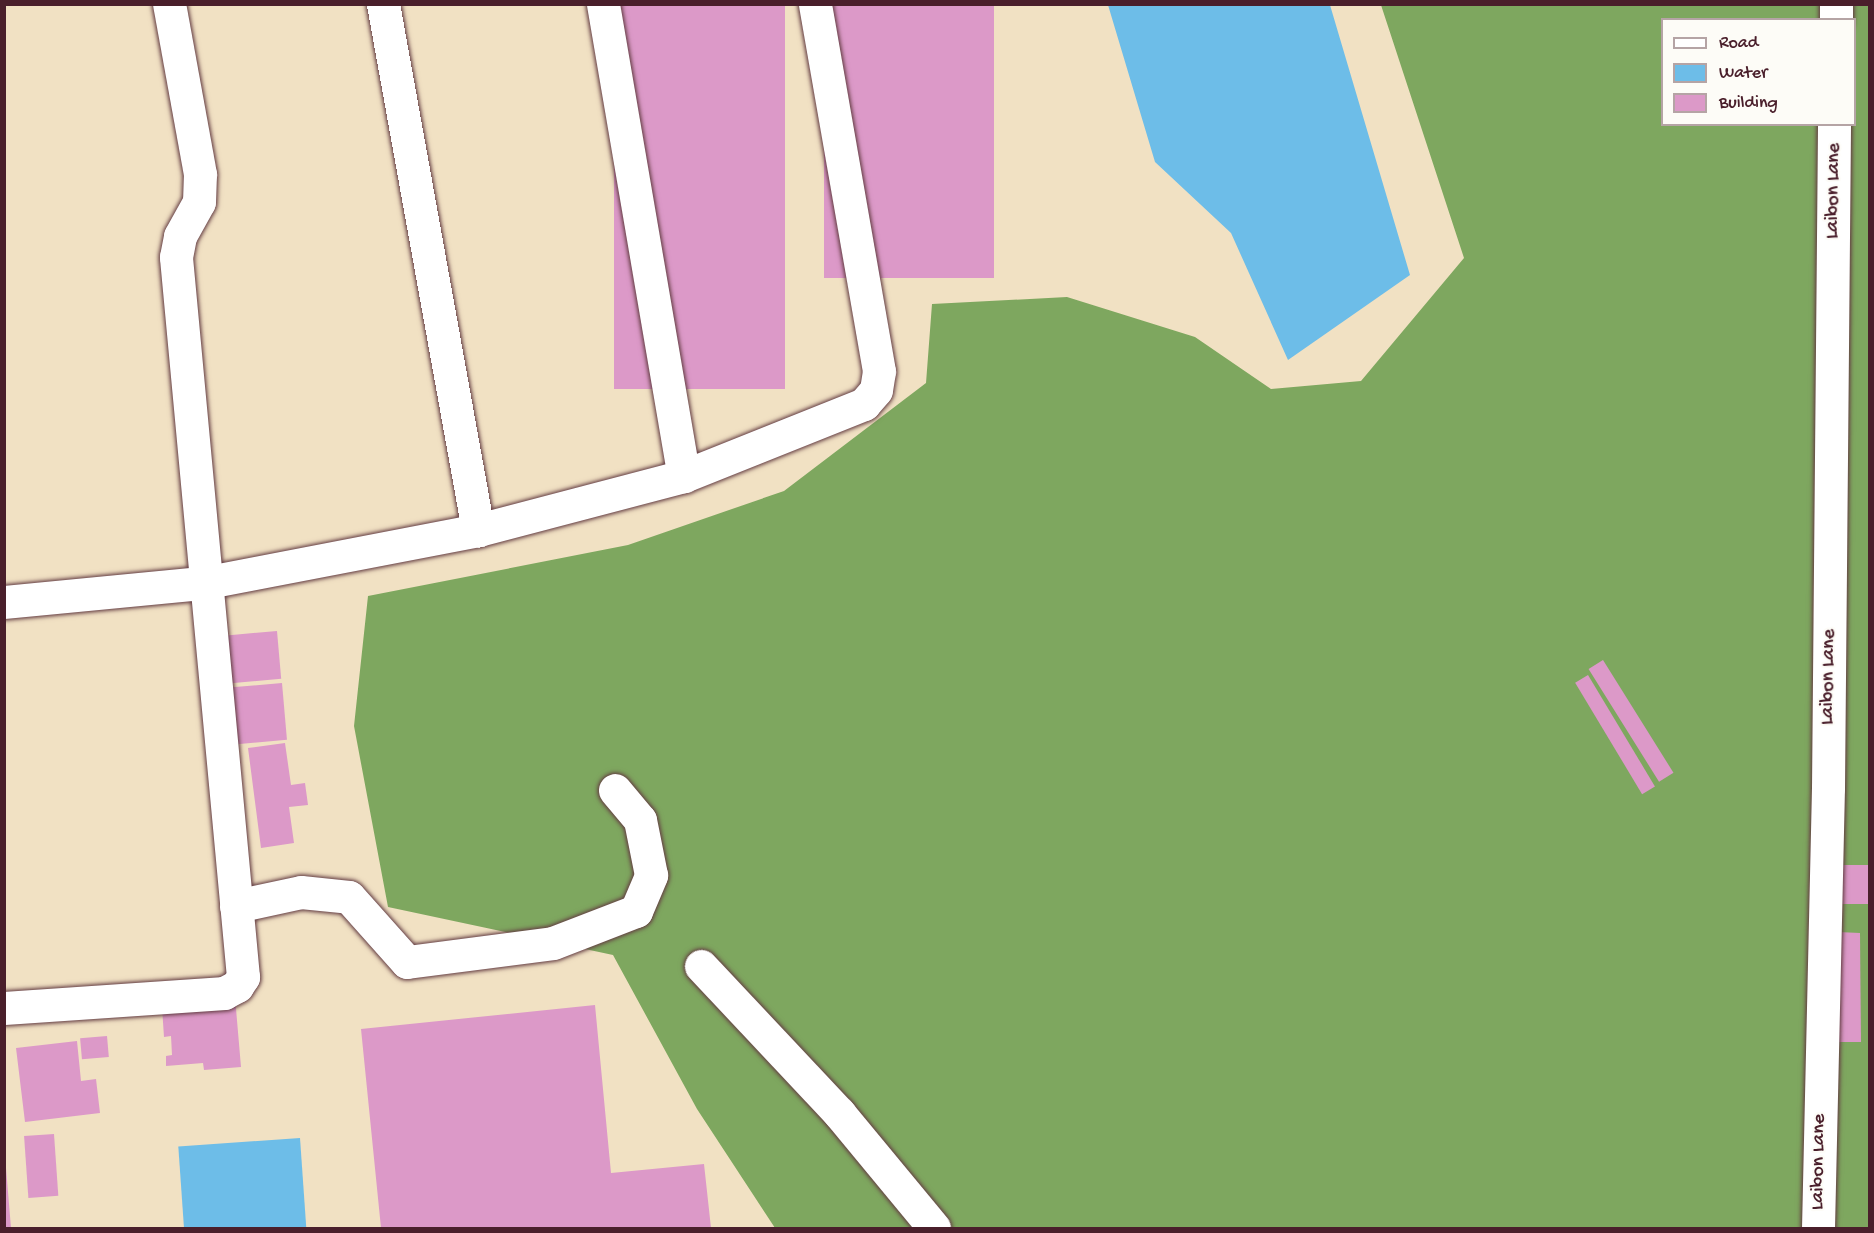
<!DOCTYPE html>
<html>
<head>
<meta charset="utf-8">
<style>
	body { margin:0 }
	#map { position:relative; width:1874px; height:1233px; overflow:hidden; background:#f1e1c3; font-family:"Gochi Hand",sans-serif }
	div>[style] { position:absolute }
	.forest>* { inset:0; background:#7ea75f }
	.water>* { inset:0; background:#6dbde8; transform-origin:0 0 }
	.building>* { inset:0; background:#dc99c8; transform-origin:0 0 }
	.roads { filter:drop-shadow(0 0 2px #633c42) drop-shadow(0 0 2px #633c42) }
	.minor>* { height:33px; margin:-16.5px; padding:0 16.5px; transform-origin:16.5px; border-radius:16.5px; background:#fff }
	span { translate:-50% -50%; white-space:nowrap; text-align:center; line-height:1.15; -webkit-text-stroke:4.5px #fdfcf7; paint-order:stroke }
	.street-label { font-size:20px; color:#4a1f2b }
	.frame { position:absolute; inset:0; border:6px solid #4a1f2b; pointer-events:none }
	.legend { position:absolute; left:1661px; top:18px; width:195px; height:108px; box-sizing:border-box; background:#fdfcf7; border:2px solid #b5a4a5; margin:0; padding:8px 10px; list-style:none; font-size:18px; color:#4a1f2b }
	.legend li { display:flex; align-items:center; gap:12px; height:30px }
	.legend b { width:30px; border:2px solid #b5a4a5 }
</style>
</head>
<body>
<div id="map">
	<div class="forest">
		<i style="clip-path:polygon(evenodd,1381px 5px,1869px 5px,1869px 1228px,775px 1228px,697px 1109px,613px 955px,388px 907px,354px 726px,368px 596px,628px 545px,784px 491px,926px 383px,932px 304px,1067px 297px,1195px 337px,1271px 389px,1361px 381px,1464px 258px,1381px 5px,1662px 20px,1854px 20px,1854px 124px,1662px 124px,1662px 20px)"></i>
	</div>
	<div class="water">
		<i style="clip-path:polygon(1108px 5px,1330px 5px,1410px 275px,1288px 360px,1231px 233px,1155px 162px)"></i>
		<i style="left:300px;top:1138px;width:90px;height:122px;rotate:86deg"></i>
	</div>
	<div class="building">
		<i style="left:614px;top:4px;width:171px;height:385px"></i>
		<i style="left:824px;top:4px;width:170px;height:274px"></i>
		<i style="left:277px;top:631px;width:48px;height:56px;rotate:85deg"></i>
		<i style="left:1603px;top:660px;width:133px;height:17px;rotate:58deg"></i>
		<i style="left:1588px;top:675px;width:130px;height:15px;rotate:59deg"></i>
		<i style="left:282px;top:683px;width:57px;height:53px;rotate:85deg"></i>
		<i style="clip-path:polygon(285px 743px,291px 785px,305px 783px,308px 805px,289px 807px,294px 843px,261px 848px,248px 748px)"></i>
		<i style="left:1841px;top:865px;width:29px;height:39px"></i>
		<i style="clip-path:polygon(1838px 932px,1860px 933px,1861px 1042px,1834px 1042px)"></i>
		<i style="clip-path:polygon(235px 997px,241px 1067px,204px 1070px,203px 1063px,166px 1066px,166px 1056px,172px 1055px,171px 1036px,164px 1037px,162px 1007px)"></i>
		<i style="clip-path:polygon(595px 1005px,611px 1173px,704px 1164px,711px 1228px,381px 1228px,361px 1029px)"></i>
		<i style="left:107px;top:1036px;width:21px;height:27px;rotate:85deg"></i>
		<i style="clip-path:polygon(77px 1041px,81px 1081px,96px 1079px,100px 1113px,25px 1122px,16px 1048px)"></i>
		<i style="left:54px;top:1134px;width:62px;height:30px;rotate:86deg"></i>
		<i style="clip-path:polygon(4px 1168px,6px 1168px,11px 1228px,4px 1228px)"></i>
	</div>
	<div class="roads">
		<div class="minor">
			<i style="left:383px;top:4px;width:535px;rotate:79.76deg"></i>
			<i style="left:603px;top:4px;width:479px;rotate:80.3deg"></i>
			<i style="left:1836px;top:20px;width:16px;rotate:-90deg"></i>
			<i style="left:4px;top:602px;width:200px;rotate:-5.5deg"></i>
			<i style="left:203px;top:583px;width:280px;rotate:-10.9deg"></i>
			<i style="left:478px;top:530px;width:213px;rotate:-14.7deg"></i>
			<i style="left:684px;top:476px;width:194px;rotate:-21.8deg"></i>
			<i style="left:864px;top:404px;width:18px;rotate:-49deg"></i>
			<i style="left:876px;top:390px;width:19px;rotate:-81deg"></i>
			<i style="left:879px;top:371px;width:373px;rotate:-99.9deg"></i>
			<i style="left:236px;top:906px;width:66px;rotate:-12.2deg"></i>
			<i style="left:301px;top:892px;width:48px;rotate:5.9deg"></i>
			<i style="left:349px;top:897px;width:87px;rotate:48.3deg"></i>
			<i style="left:407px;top:962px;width:147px;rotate:-7.4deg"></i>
			<i style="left:553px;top:943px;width:89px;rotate:-21.1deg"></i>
			<i style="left:636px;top:911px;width:39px;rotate:-67deg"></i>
			<i style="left:651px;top:875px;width:56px;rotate:-101.3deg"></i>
			<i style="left:640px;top:820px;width:39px;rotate:-130deg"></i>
			<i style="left:701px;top:966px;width:202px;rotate:46.8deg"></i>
			<i style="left:839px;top:1113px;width:149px;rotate:50.4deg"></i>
			<i style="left:4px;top:1008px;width:221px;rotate:-3.9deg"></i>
			<i style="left:224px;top:993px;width:15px;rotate:-28deg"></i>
			<i style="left:237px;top:986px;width:11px;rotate:-56deg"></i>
			<i style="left:243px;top:977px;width:723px;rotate:-95.32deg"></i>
			<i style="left:176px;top:257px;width:21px;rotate:-79deg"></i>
			<i style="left:180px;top:236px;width:39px;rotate:-61deg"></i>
			<i style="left:199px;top:202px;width:28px;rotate:-88deg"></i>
			<i style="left:200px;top:174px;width:173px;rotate:-100.3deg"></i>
			<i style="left:1818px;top:1228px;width:440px;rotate:-88.7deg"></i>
			<i style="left:1828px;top:788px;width:664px;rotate:-89.48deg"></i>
		</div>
	</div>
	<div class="street-label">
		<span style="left:1834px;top:191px;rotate:-89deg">Laibon Lane</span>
		<span style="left:1829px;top:677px;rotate:-89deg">Laibon Lane</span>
		<span style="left:1819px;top:1162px;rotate:-89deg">Laibon Lane</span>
	</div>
	<div class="frame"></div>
	<ul class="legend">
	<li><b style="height:8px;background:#fff"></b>Road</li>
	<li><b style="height:16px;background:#6dbde8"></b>Water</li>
	<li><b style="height:16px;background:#dc99c8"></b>Building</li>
	</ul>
</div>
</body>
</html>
